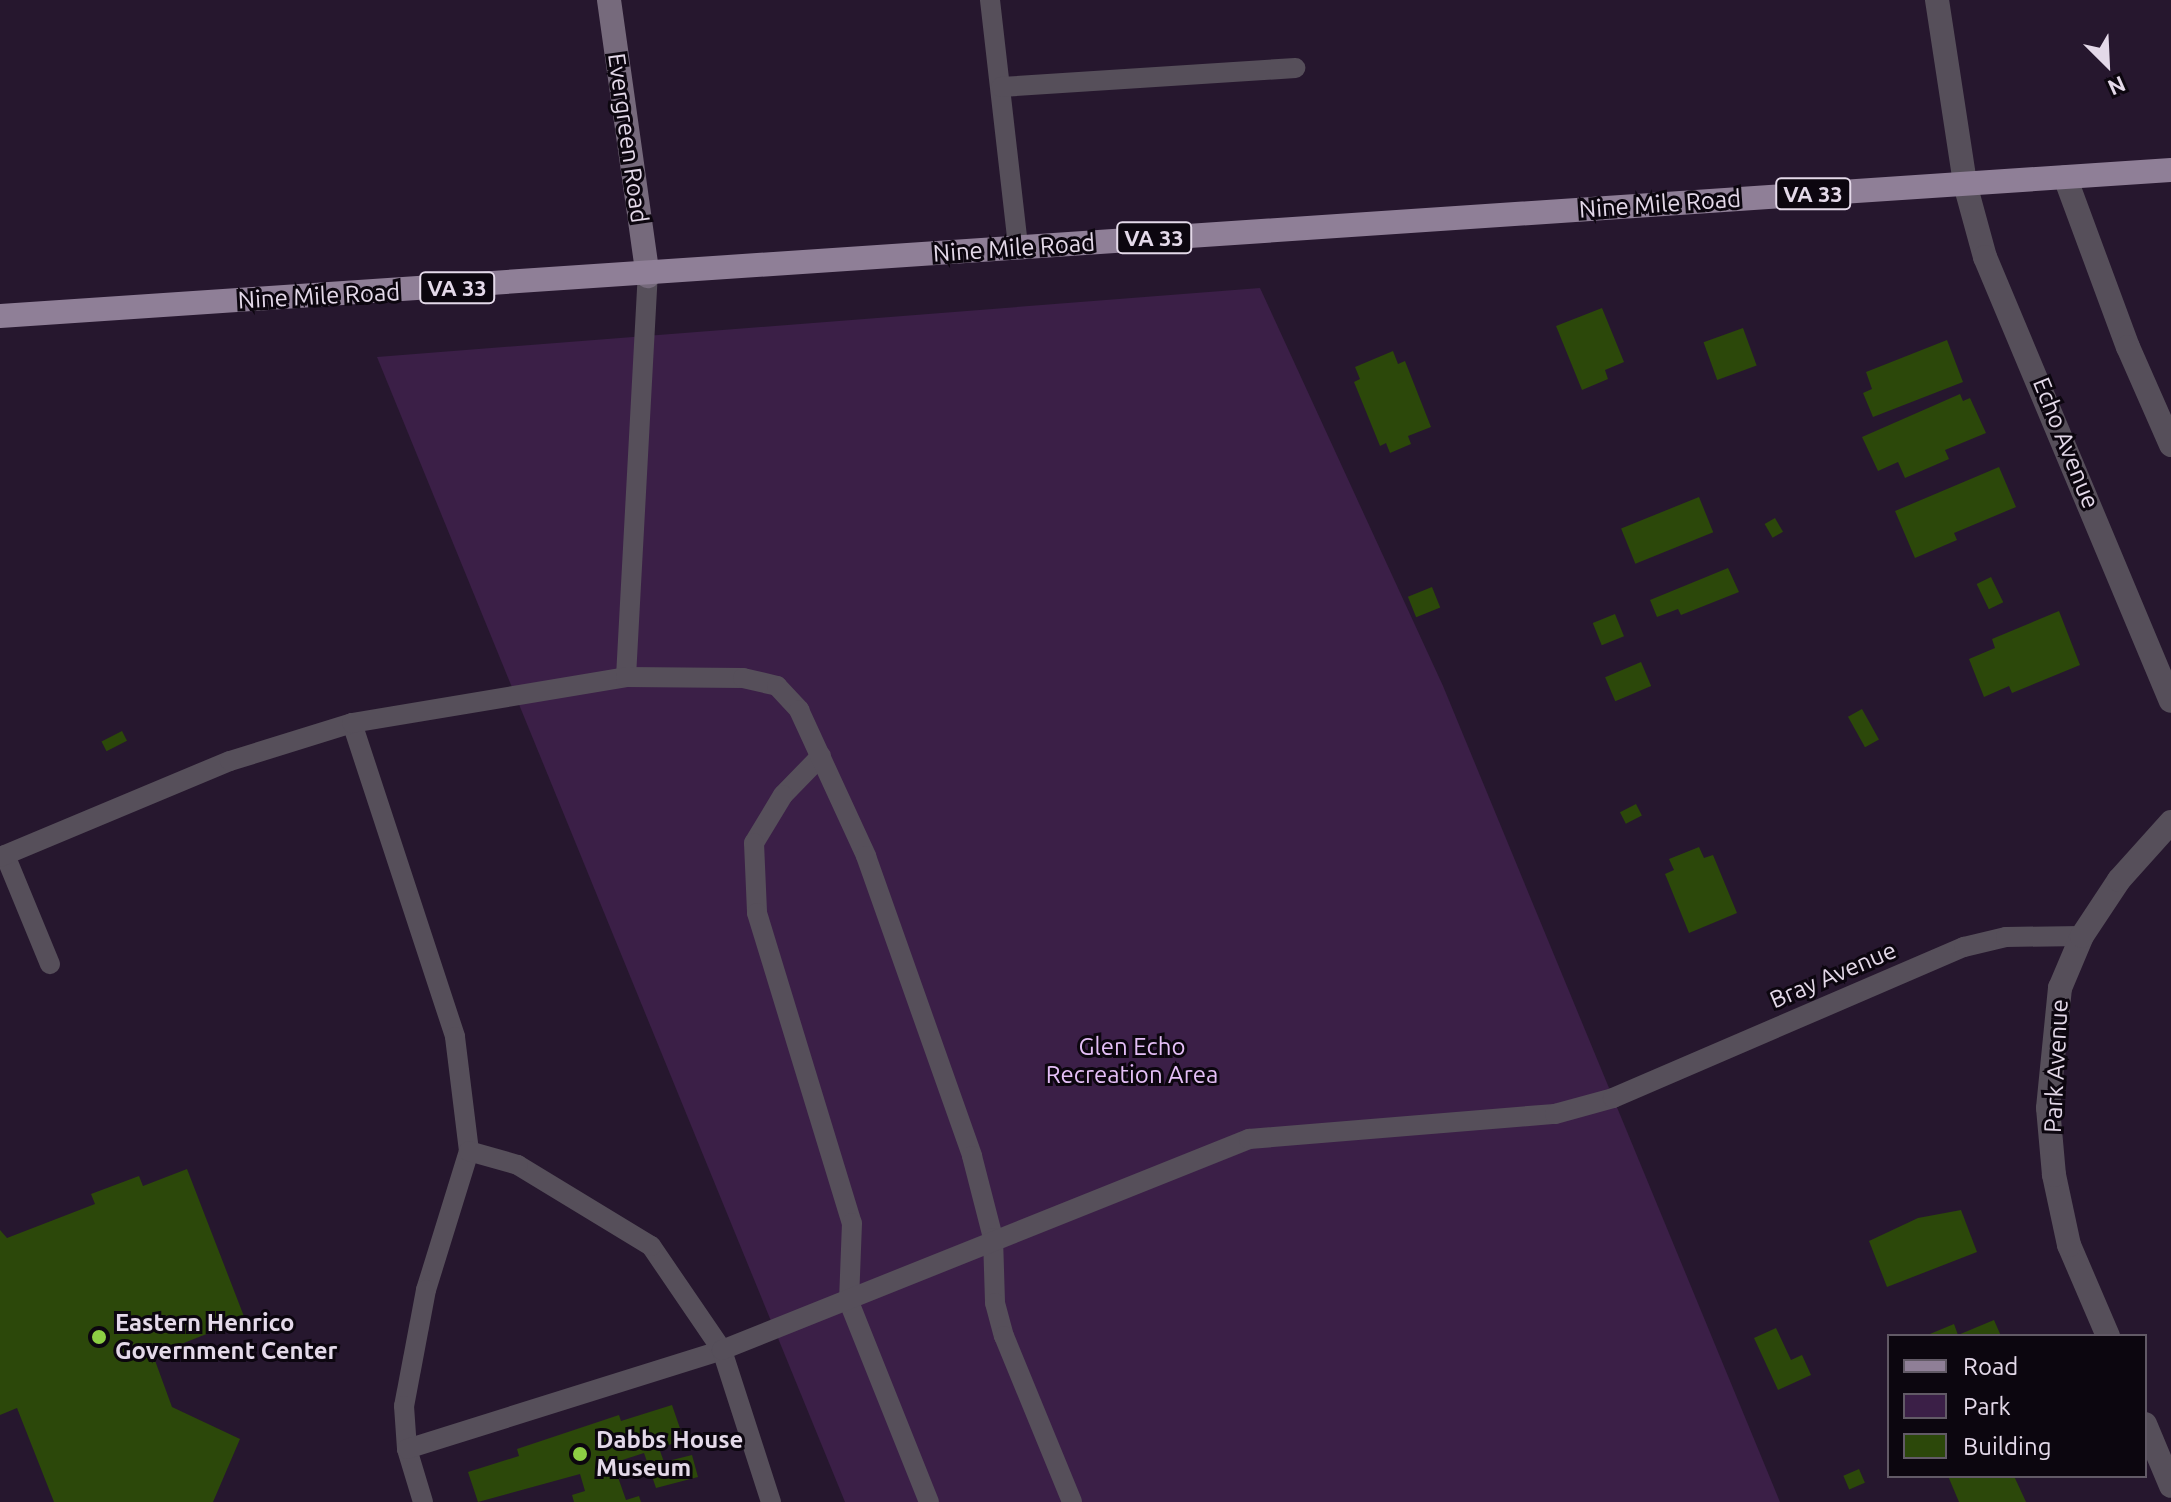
<!DOCTYPE html>
<html>
<head>
<meta charset="utf-8">
<style>
	body { margin:0 }
	#map { position:relative; width:2171px; height:1502px; overflow:hidden; background:#26172e; font-family:Ubuntu,sans-serif }
	div>[style] { position:absolute }
	.green>* { inset:0; background:#3b1f47 }
	.building>* { inset:0; background:#2c480a; transform-origin:0 0 }
	.lane>* { height:20px; margin:-10px; padding:0 10px; transform-origin:10px; border-radius:10px; background:#564f5a }
	.street>* { height:24px; margin:-12px; padding:0 12px; transform-origin:12px; border-radius:12px; background:#564f5a }
	.secondary>* { height:24px; margin:-12px; padding:0 12px; transform-origin:12px; border-radius:12px; background:#766a7c }
	.primary>* { height:24px; margin:-12px; padding:0 12px; transform-origin:12px; border-radius:12px; background:#8f7f97 }
	.dots>* { width:22px; height:22px; translate:-50% -50%; box-sizing:border-box; border:4px solid #0c060f; border-radius:50% }
	span { translate:-50% -50%; white-space:nowrap; text-align:center; line-height:1.15; -webkit-text-stroke:6px #0c060f; paint-order:stroke }
	.shield-label span { padding:2px 6px; background:#0c060f; border:2px solid; border-radius:6px; -webkit-text-stroke-width:0 }
	.shield-label { font-size:22px; color:#e4d9e9; font-weight:700 }
	.street-label { font-size:24px; color:#e4d9e9 }
	.park-label { font-size:24px; color:#e5bff7 }
	.poi-label { font-size:24px; color:#e4d9e9; font-weight:700 }
	.left { translate:0 -50%; text-align:left }
	.legend { position:absolute; left:1887px; top:1334px; width:260px; height:144px; box-sizing:border-box; background:#0c060f; border:2px solid #625a66; margin:0; padding:10px 14px; list-style:none; font-size:24px; color:#e4d9e9 }
	.legend li { display:flex; align-items:center; gap:16px; height:40px }
	.legend b { width:40px; border:2px solid #625a66 }
	.north { position:absolute; left:2067px; top:24px; width:80px; height:80px; -webkit-text-stroke:6px #0c060f; paint-order:stroke; rotate:156deg; font-size:22px; font-weight:700; line-height:32px; text-align:center; color:#e4d9e9 }
	.north::after { content:''; display:block; margin:auto; width:28px; height:36px; background:#e4d9e9; clip-path:polygon(50% 0,100% 100%,50% 72%,0 100%) }
</style>
</head>
<body>
<div id="map">
	<div class="green">
		<i style="clip-path:polygon(1260px 288px,1443px 686px,1780px 1502px,845px 1502px,377px 357px)"></i>
	</div>
	<div class="building">
		<i style="clip-path:polygon(1602px 308px,1624px 362px,1605px 370px,1608px 379px,1582px 390px,1556px 326px)"></i>
		<i style="left:1743px;top:328px;width:40px;height:42px;rotate:70deg"></i>
		<i style="clip-path:polygon(1947px 340px,1963px 382px,1873px 417px,1863px 393px,1872px 389px,1866px 372px)"></i>
		<i style="clip-path:polygon(1393px 351px,1398px 364px,1405px 361px,1431px 427px,1408px 436px,1411px 444px,1390px 453px,1386px 443px,1380px 446px,1354px 382px,1360px 379px,1355px 367px)"></i>
		<i style="clip-path:polygon(1960px 394px,1963px 401px,1970px 398px,1986px 433px,1945px 450px,1949px 459px,1905px 478px,1898px 462px,1878px 471px,1862px 437px)"></i>
		<i style="clip-path:polygon(1999px 467px,2016px 507px,1954px 533px,1957px 540px,1915px 558px,1895px 511px)"></i>
		<i style="left:1699px;top:497px;width:38px;height:84px;rotate:68deg"></i>
		<i style="left:1775px;top:518px;width:16px;height:12px;rotate:60deg"></i>
		<i style="clip-path:polygon(1728px 568px,1739px 592px,1681px 615px,1678px 609px,1657px 617px,1650px 600px)"></i>
		<i style="left:1991px;top:577px;width:28px;height:16px;rotate:64deg"></i>
		<i style="left:1432px;top:587px;width:22px;height:26px;rotate:68deg"></i>
		<i style="clip-path:polygon(2059px 611px,2080px 665px,2012px 693px,2009px 686px,1984px 697px,1969px 659px,1995px 648px,1992px 639px)"></i>
		<i style="left:1615px;top:614px;width:24px;height:24px;rotate:68deg"></i>
		<i style="left:1641px;top:662px;width:26px;height:39px;rotate:67deg"></i>
		<i style="left:1862px;top:709px;width:35px;height:16px;rotate:61deg"></i>
		<i style="left:122px;top:731px;width:11px;height:23px;rotate:63deg"></i>
		<i style="left:1636px;top:804px;width:13px;height:18px;rotate:63deg"></i>
		<i style="clip-path:polygon(1699px 847px,1704px 858px,1713px 855px,1737px 913px,1689px 933px,1665px 874px,1674px 870px,1669px 859px)"></i>
		<i style="clip-path:polygon(187px 1169px,245px 1319px,153px 1355px,172px 1407px,240px 1439px,213px 1502px,54px 1502px,17px 1408px,0 1415px,0 1230px,7px 1238px,95px 1204px,91px 1194px,139px 1176px,143px 1186px)"></i>
		<i style="clip-path:polygon(1961px 1210px,1977px 1252px,1887px 1287px,1869px 1241px,1918px 1218px)"></i>
		<i style="clip-path:polygon(1994px 1320px,2001px 1336px,1925px 1336px,1954px 1324px,1958px 1335px)"></i>
		<i style="clip-path:polygon(1776px 1328px,1791px 1360px,1802px 1355px,1811px 1375px,1778px 1390px,1754px 1338px)"></i>
		<i style="clip-path:polygon(672px 1405px,684px 1440px,659px 1448px,664px 1462px,692px 1455px,698px 1477px,656px 1488px,644px 1453px,613px 1463px,626px 1500px,639px 1496px,641px 1502px,574px 1502px,572px 1495px,585px 1491px,580px 1474px,478px 1502px,468px 1472px,519px 1456px,517px 1449px,619px 1415px,621px 1421px)"></i>
		<i style="left:1859px;top:1469px;width:15px;height:17px;rotate:67deg"></i>
		<i style="clip-path:polygon(1948px 1476px,2014px 1476px,2026px 1502px,1959px 1502px)"></i>
	</div>
	<div class="lane">
		<i style="left:990px;top:0;width:249px;rotate:83.5deg"></i>
		<i style="left:1001px;top:87px;width:295px;rotate:-3.7deg"></i>
		<i style="left:626px;top:677px;width:402px;rotate:-86.9deg"></i>
		<i style="left:352px;top:723px;width:330px;rotate:71.8deg"></i>
		<i style="left:455px;top:1037px;width:115px;rotate:83deg"></i>
		<i style="left:469px;top:1151px;width:145px;rotate:107.2deg"></i>
		<i style="left:426px;top:1290px;width:118px;rotate:100.7deg"></i>
		<i style="left:404px;top:1406px;width:43px;rotate:86deg"></i>
		<i style="left:407px;top:1449px;width:55px;rotate:73.2deg"></i>
		<i style="left:821px;top:756px;width:54px;rotate:134.3deg"></i>
		<i style="left:783px;top:795px;width:56px;rotate:121.1deg"></i>
		<i style="left:754px;top:843px;width:70px;rotate:87.5deg"></i>
		<i style="left:757px;top:913px;width:324px;rotate:73deg"></i>
		<i style="left:852px;top:1223px;width:79px;rotate:92.2deg"></i>
		<i style="left:849px;top:1302px;width:215px;rotate:68.2deg"></i>
		<i style="left:5px;top:855px;width:118px;rotate:67.6deg"></i>
		<i style="left:0;top:857px;width:249px;rotate:-22.7deg"></i>
		<i style="left:230px;top:761px;width:128px;rotate:-17.3deg"></i>
		<i style="left:352px;top:723px;width:278px;rotate:-9.5deg"></i>
		<i style="left:626px;top:677px;width:117px;rotate:0.5deg"></i>
		<i style="left:743px;top:678px;width:35px;rotate:13deg"></i>
		<i style="left:777px;top:686px;width:33px;rotate:47deg"></i>
		<i style="left:799px;top:710px;width:161px;rotate:65.3deg"></i>
		<i style="left:866px;top:856px;width:318px;rotate:70.5deg"></i>
		<i style="left:972px;top:1156px;width:85px;rotate:75.6deg"></i>
		<i style="left:993px;top:1238px;width:65px;rotate:88.2deg"></i>
		<i style="left:995px;top:1303px;width:34px;rotate:75deg"></i>
		<i style="left:1004px;top:1336px;width:179px;rotate:67.7deg"></i>
		<i style="left:407px;top:1449px;width:330px;rotate:-17.4deg"></i>
		<i style="left:722px;top:1350px;width:126px;rotate:-124.3deg"></i>
		<i style="left:651px;top:1246px;width:156px;rotate:-148.7deg"></i>
		<i style="left:518px;top:1165px;width:51px;rotate:-164.1deg"></i>
		<i style="left:771px;top:1502px;width:160px;rotate:-107.9deg"></i>
		<i style="left:722px;top:1350px;width:568px;rotate:-21.82deg"></i>
		<i style="left:1249px;top:1139px;width:307px;rotate:-4.7deg"></i>
		<i style="left:1555px;top:1114px;width:60px;rotate:-15.4deg"></i>
		<i style="left:1613px;top:1098px;width:382px;rotate:-23.3deg"></i>
		<i style="left:1964px;top:947px;width:43px;rotate:-13.4deg"></i>
		<i style="left:2006px;top:937px;width:76px;rotate:-0.8deg"></i>
	</div>
	<div class="street">
		<i style="left:1937px;top:0;width:186px;rotate:81.3deg"></i>
		<i style="left:1965px;top:184px;width:76px;rotate:74.7deg"></i>
		<i style="left:1985px;top:257px;width:481px;rotate:67.3deg"></i>
		<i style="left:2065px;top:177px;width:181px;rotate:69.7deg"></i>
		<i style="left:2128px;top:347px;width:107px;rotate:66.3deg"></i>
		<i style="left:2108px;top:1336px;width:99px;rotate:-113.2deg"></i>
		<i style="left:2069px;top:1245px;width:72px;rotate:-102.1deg"></i>
		<i style="left:2054px;top:1175px;width:67px;rotate:-95.1deg"></i>
		<i style="left:2048px;top:1108px;width:121px;rotate:-84.3deg"></i>
		<i style="left:2060px;top:988px;width:56px;rotate:-67.1deg"></i>
		<i style="left:2082px;top:936px;width:67px;rotate:-56.5deg"></i>
		<i style="left:2119px;top:880px;width:78px;rotate:-48.1deg"></i>
		<i style="left:2145px;top:1424px;width:67px;rotate:67.2deg"></i>
	</div>
	<div class="secondary">
		<i style="left:609px;top:0;width:279px;rotate:82deg"></i>
	</div>
	<div class="primary">
		<i style="left:0;top:316px;width:2176px;rotate:-3.85deg"></i>
	</div>
	<div class="dots">
		<i style="left:99px;top:1337px;background:#8dce44"></i>
		<i style="left:580px;top:1454px;background:#8dce44"></i>
	</div>
	<div class="shield-label">
		<span style="left:1813px;top:194px">VA 33</span>
		<span style="left:1154px;top:238px">VA 33</span>
		<span style="left:457px;top:288px">VA 33</span>
	</div>
	<div class="street-label">
		<span style="left:628px;top:138px;rotate:82deg">Evergreen Road</span>
		<span style="left:1660px;top:204px;rotate:-4deg">Nine Mile Road</span>
		<span style="left:1014px;top:248px;rotate:-4deg">Nine Mile Road</span>
		<span style="left:319px;top:296px;rotate:-3deg">Nine Mile Road</span>
		<span style="left:2066px;top:443px;rotate:68deg">Echo Avenue</span>
		<span style="left:1833px;top:975px;rotate:-23deg">Bray Avenue</span>
		<span style="left:2056px;top:1066px;rotate:-87deg">Park Avenue</span>
	</div>
	<div class="park-label">
		<span style="left:1132px;top:1061px">Glen Echo<br>Recreation Area</span>
	</div>
	<div class="poi-label">
		<span class="left" style="left:115px;top:1337px">Eastern Henrico<br>Government Center</span>
		<span class="left" style="left:596px;top:1454px">Dabbs House<br>Museum</span>
	</div>
	<ul class="legend">
	<li><b style="height:10px;background:#8f7f97"></b>Road</li>
	<li><b style="height:22px;background:#3b1f47"></b>Park</li>
	<li><b style="height:22px;background:#2c480a"></b>Building</li>
	</ul>
	<div class="north">N</div>
</div>
</body>
</html>
